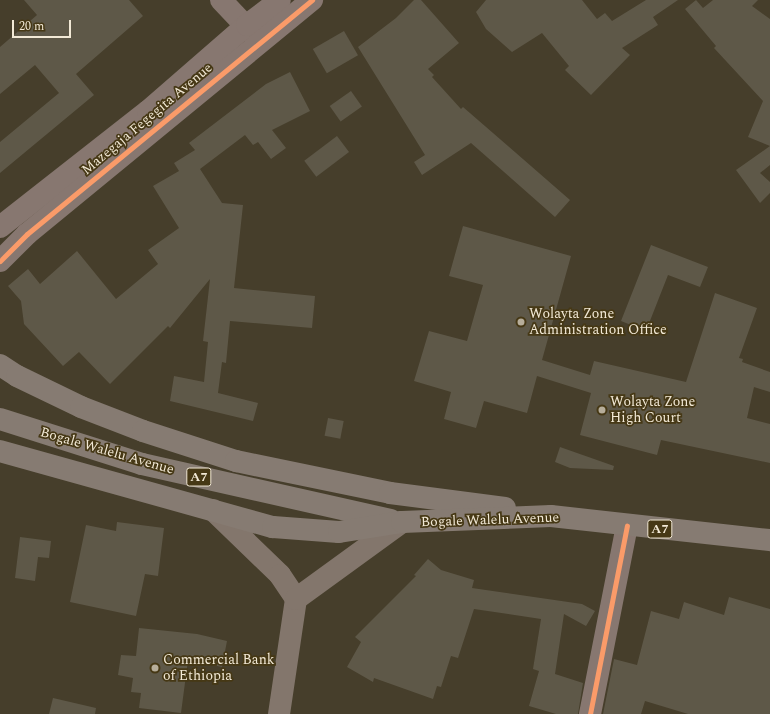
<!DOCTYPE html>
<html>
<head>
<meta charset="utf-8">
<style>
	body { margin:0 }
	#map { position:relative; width:770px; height:714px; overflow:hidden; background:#463e2b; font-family:Spectral,serif }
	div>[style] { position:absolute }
	.building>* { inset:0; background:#5e5848; transform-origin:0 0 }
	.street>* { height:22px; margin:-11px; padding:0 11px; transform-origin:11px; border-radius:11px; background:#877770 }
	.primary>* { height:22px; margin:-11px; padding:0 11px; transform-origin:11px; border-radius:11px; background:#83766c }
	.highway>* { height:22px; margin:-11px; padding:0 11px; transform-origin:11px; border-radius:11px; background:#867b72 }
	.cycleway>* { height:5px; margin:-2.5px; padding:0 2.5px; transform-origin:2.5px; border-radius:2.5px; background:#fa9b69 }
	.dots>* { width:11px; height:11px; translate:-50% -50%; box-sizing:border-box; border:2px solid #463815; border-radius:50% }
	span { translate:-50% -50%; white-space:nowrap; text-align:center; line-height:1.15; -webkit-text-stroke:3.5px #463815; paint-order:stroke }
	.shield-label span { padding:1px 3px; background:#463815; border:1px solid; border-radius:3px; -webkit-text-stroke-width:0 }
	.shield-label { font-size:13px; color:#f2e9d6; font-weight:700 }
	.street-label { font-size:14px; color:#f2e9d6 }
	.poi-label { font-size:14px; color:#f2e9d6 }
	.left { translate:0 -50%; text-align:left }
	.scale { position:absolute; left:12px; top:20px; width:59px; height:18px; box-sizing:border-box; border:2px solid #f2e9d6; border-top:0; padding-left:5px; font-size:12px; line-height:14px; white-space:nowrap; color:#f2e9d6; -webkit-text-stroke:3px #463815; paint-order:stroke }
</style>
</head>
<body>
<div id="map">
	<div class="building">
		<i style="clip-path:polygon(24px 0,129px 0,143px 16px,76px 74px,94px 95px,0 173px,0 142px,59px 93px,35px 65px,0 94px,0 47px,37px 15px)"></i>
		<i style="clip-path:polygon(414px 0,421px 0,459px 43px,428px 69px,434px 75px,432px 77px,461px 109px,463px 107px,570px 200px,555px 217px,471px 143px,422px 175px,414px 162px,425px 155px,358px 47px,396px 18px)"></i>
		<i style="clip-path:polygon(486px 0,582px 0,597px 19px,605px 13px,612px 21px,646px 0,678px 0,653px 17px,658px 25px,622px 48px,630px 55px,591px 95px,565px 70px,569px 66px,542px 33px,512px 52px,486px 29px,476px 12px)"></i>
		<i style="clip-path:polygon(696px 0,703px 8px,713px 0,758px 0,752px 6px,770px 19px,770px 165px,760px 173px,770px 182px,770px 193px,760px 203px,736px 170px,770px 146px,748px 137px,763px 101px,714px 48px,716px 46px,685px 9px)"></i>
		<i style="left:344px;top:31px;width:28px;height:36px;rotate:60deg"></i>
		<i style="clip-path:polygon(290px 72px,310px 111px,272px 130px,286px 148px,271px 159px,258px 142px,253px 145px,245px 135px,200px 169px,222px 203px,243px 205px,234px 288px,315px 296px,312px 328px,230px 321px,226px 363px,222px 362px,218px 393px,258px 403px,253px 421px,170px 401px,174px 376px,204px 382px,208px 342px,203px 341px,210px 279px,170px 328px,168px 326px,110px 384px,79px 352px,63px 366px,24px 324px,21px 301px,8px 286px,28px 269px,40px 284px,77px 251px,116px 299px,158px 264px,148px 250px,179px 228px,153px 186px,179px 171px,174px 163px,195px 150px,189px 143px,266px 84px)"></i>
		<i style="left:351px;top:91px;width:19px;height:26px;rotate:55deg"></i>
		<i style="left:337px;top:136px;width:20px;height:41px;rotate:53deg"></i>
		<i style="clip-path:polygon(463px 226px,571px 256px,542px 360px,590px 375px,594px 361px,686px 382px,715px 293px,757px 308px,739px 358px,743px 359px,742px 362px,770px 372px,770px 392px,754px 387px,747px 418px,770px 424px,770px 463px,661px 440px,657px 455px,580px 435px,591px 393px,537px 376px,527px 413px,484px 401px,476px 428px,444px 419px,451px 392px,414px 381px,429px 331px,467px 341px,483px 285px,449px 276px)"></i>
		<i style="clip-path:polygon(651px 245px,708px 267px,700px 287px,668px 275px,646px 331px,621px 321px)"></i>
		<i style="left:328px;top:418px;width:16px;height:18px;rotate:11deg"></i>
		<i style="clip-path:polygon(560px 447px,614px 466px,613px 470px,570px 468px,555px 462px)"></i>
		<i style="clip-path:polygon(117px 522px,164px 528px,158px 576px,145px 574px,136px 616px,70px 602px,86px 525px,116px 531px)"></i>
		<i style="clip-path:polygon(20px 537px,51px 541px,49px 558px,38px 557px,35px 581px,15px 578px)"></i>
		<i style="clip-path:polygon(428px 559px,441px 570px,474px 580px,472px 588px,582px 604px,595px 611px,586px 626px,564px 614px,555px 674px,583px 683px,578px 714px,556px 714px,529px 706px,539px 671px,533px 669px,541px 619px,474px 609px,458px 658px,451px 656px,441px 687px,437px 686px,433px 699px,374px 678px,373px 682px,347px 667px,361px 642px,355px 637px,416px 576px,414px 575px)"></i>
		<i style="clip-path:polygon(729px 597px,770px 609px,770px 714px,688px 714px,645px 701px,641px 714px,603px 714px,614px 659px,637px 665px,651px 611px,679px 619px,684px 602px,724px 615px)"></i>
		<i style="clip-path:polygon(139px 628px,197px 634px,227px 641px,222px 667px,188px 660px,181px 713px,139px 708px,141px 693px,131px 692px,133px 678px,118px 675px,121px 655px,136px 656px)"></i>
		<i style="clip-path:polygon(53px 698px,96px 708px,95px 714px,49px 714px)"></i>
	</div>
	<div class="street">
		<i style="left:221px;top:0;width:51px;rotate:46.6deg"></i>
		<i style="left:0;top:227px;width:188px;rotate:-38.1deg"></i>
		<i style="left:148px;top:111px;width:131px;rotate:-41deg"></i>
		<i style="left:247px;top:25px;width:41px;rotate:-37.1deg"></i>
		<i style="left:0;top:261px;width:38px;rotate:-45deg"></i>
		<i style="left:27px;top:234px;width:369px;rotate:-39.4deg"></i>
		<i style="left:590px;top:714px;width:192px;rotate:-78.9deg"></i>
	</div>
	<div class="primary">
		<i style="left:213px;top:510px;width:93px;rotate:44.1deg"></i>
		<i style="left:280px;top:575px;width:29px;rotate:56deg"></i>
		<i style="left:296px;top:599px;width:116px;rotate:98.4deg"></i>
		<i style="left:296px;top:599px;width:131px;rotate:-36deg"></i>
	</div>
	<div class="highway">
		<i style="left:0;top:365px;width:20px;rotate:33deg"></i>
		<i style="left:17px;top:376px;width:71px;rotate:25.8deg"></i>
		<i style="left:81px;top:407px;width:66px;rotate:21.2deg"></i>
		<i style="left:143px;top:431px;width:98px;rotate:17.9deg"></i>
		<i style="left:236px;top:461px;width:157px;rotate:11.7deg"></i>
		<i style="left:390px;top:493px;width:116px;rotate:7.4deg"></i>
		<i style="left:0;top:419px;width:149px;rotate:17.6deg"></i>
		<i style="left:142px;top:464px;width:255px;rotate:12.7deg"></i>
		<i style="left:0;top:451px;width:283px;rotate:15.6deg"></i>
		<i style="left:273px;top:527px;width:66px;rotate:4.3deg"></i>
		<i style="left:339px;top:532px;width:64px;rotate:-9deg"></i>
		<i style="left:402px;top:522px;width:149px;rotate:-2.3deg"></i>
		<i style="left:551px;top:516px;width:220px;rotate:6.3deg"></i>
	</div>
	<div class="cycleway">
		<i style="left:0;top:261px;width:38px;rotate:-45deg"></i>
		<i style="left:27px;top:234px;width:369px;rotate:-39.4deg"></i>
		<i style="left:590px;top:714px;width:192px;rotate:-78.9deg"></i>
	</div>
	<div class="dots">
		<i style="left:521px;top:322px;background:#b6ad9a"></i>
		<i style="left:602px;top:410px;background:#b6ad9a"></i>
		<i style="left:155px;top:668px;background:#b6ad9a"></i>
	</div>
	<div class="shield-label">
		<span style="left:199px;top:477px">A7</span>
		<span style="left:660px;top:529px">A7</span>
	</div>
	<div class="street-label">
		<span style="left:147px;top:119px;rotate:-40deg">Mazegaja Fegegita Avenue</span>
		<span style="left:107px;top:451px;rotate:16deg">Bogale Walelu Avenue</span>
		<span style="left:490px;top:520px;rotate:-2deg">Bogale Walelu Avenue</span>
	</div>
	<div class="poi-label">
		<span class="left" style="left:529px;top:322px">Wolayta Zone<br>Administration Office</span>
		<span class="left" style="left:610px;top:410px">Wolayta Zone<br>High Court</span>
		<span class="left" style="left:163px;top:668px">Commercial Bank<br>of Ethiopia</span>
	</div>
	<div class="scale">20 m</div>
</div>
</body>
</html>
